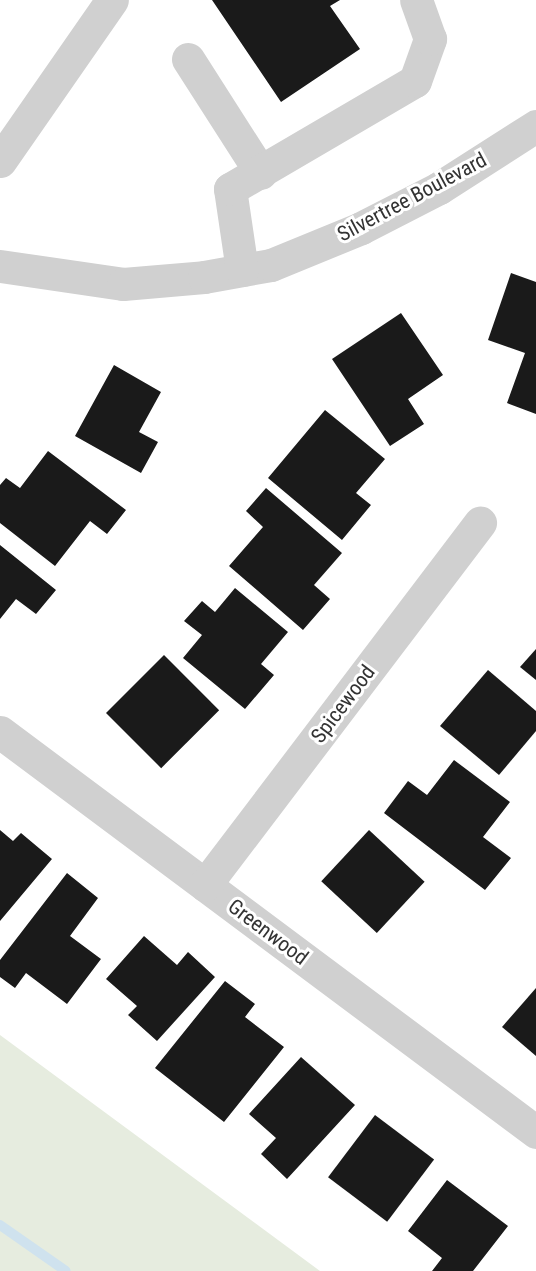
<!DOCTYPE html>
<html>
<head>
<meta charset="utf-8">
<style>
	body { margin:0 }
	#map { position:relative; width:536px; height:1271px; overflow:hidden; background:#fff; font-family:"Roboto Condensed",sans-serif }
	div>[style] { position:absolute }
	.green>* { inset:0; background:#e6ecdf }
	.stream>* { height:10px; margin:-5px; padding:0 5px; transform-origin:5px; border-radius:5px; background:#cfe2ee }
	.building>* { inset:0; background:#1a1a1a; transform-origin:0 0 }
	.minor>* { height:33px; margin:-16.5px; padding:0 16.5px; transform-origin:16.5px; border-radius:16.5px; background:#d0d0d0 }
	span { translate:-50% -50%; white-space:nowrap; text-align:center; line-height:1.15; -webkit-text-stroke:6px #fff; paint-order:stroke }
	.street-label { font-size:21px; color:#333 }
</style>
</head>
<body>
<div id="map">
	<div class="green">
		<i style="clip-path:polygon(0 1035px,320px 1271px,0 1271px)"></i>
	</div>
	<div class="stream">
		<i style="left:0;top:1225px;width:80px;rotate:34.9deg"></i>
	</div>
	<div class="building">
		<i style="clip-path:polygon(212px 0,340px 0,330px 6px,360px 49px,281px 102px)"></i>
		<i style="clip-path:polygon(511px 273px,536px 282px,536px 414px,507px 403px,525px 353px,488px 340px)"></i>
		<i style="clip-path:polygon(401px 313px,443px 375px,408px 399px,424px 424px,390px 446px,332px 359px)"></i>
		<i style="clip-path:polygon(114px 365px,161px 392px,139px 432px,158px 442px,141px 473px,75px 436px)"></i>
		<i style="clip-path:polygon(325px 410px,385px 459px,356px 493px,371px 505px,342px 540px,268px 478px)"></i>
		<i style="clip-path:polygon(48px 451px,126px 510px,107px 534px,90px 521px,55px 566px,0 523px,0 485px,6px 478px,20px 488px)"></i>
		<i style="clip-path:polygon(266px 488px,342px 553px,314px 585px,330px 599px,303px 630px,229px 566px,263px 527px,246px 511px)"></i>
		<i style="clip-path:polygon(0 545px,56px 590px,36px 614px,16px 599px,0 619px)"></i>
		<i style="clip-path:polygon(235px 588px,288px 632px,261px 664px,274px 675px,245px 709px,183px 658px,202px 635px,184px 621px,202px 601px,215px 612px)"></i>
		<i style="clip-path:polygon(536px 649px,536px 680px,520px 667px)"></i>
		<i style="left:164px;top:655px;width:78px;height:82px;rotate:45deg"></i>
		<i style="clip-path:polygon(488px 670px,536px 711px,536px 731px,499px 775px,440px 726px)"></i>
		<i style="clip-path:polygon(454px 760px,510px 802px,483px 837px,511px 858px,485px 890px,384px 813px,408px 781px,427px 795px)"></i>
		<i style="clip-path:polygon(0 830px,13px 841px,21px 833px,52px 859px,0 921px)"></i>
		<i style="left:369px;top:830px;width:76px;height:70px;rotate:43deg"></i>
		<i style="clip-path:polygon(67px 873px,98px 898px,70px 936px,101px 959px,67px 1004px,26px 973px,15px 988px,0 977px,0 960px)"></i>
		<i style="clip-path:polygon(144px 936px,177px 965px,188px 952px,215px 977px,157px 1041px,128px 1015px,137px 1006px,106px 979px)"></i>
		<i style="clip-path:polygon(225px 981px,255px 1004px,245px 1017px,284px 1047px,224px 1122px,155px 1068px)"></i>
		<i style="clip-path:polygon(536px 988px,536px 1056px,502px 1027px)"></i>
		<i style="clip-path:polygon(301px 1057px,355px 1105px,287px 1179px,261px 1154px,276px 1138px,249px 1114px)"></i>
		<i style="left:375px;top:1115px;width:74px;height:78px;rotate:37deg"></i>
		<i style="clip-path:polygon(447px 1180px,508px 1226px,473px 1271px,432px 1271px,442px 1258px,408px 1231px)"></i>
	</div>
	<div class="minor">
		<i style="left:188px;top:59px;width:135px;rotate:57.4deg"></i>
		<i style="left:0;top:161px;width:196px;rotate:-55.2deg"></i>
		<i style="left:0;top:266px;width:124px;rotate:8.3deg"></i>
		<i style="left:123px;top:284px;width:81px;rotate:-4.9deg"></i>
		<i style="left:204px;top:277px;width:68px;rotate:-10.2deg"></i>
		<i style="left:271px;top:265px;width:97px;rotate:-22.3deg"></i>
		<i style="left:361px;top:228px;width:88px;rotate:-27.1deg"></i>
		<i style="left:439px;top:188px;width:115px;rotate:-32.6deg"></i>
		<i style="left:242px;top:270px;width:82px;rotate:-98.4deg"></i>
		<i style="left:230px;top:189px;width:214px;rotate:-30.3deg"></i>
		<i style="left:415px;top:81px;width:45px;rotate:-70.3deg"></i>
		<i style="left:430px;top:39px;width:41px;rotate:-109.7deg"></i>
		<i style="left:0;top:732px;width:669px;rotate:36.73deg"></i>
		<i style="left:205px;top:885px;width:455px;rotate:-52.8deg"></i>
	</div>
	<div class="street-label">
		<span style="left:412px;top:197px;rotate:-28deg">Silvertree Boulevard</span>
		<span style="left:343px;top:704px;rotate:-53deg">Spicewood</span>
		<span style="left:268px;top:932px;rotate:37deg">Greenwood</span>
	</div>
</div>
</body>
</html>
